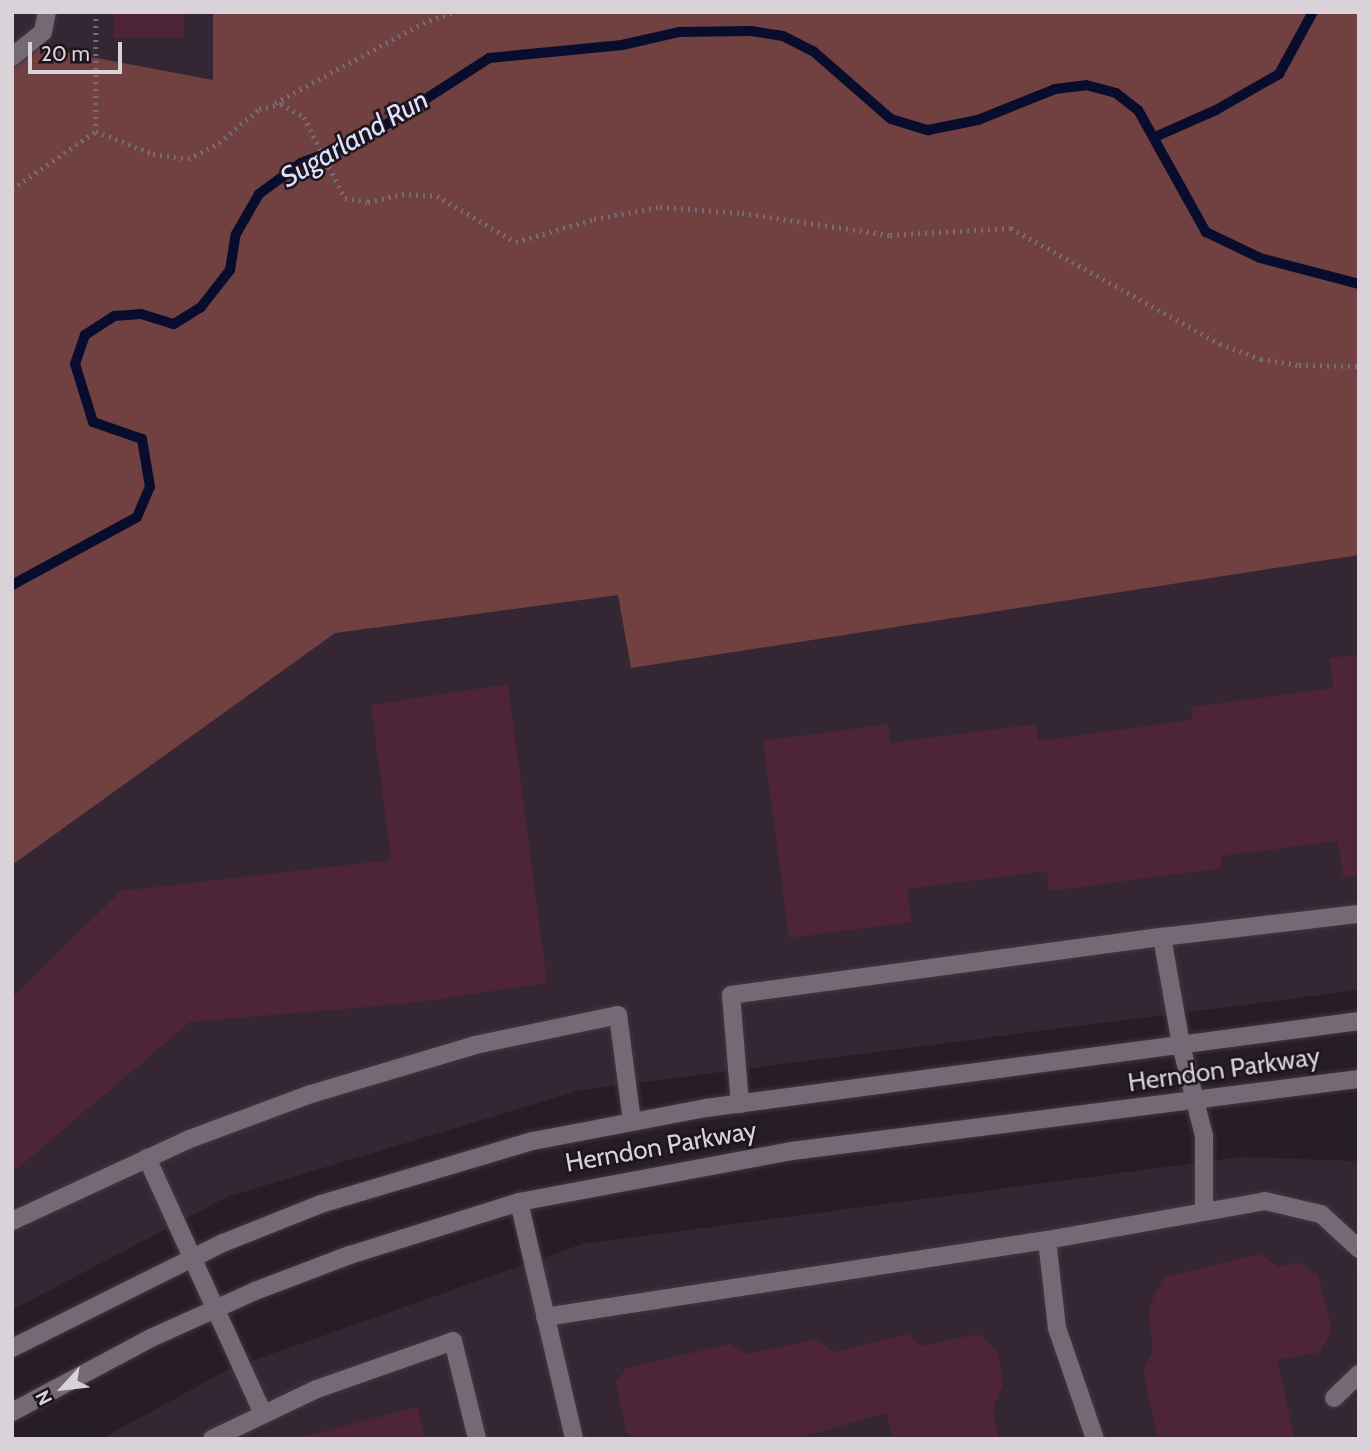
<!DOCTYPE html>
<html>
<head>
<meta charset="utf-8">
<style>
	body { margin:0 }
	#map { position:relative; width:1371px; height:1451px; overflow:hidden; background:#271d27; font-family:Cabin,sans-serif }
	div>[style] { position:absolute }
	.built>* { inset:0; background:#352634 }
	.forest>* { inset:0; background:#704140 }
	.stream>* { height:10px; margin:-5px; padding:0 5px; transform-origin:5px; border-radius:5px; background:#080d2e }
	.building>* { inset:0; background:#4e2537; transform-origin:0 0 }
	.path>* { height:4.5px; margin-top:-2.25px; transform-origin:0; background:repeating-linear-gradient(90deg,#756c75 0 2px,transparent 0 7px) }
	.roads { filter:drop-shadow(0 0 2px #403840) drop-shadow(0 0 2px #403840) }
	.lane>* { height:18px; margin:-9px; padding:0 9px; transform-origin:9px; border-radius:9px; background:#756975 }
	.street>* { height:18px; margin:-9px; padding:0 9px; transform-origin:9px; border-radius:9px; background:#756975 }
	.secondary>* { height:18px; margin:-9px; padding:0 9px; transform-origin:9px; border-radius:9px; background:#756975 }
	span { translate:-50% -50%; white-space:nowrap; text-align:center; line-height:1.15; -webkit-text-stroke:5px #1d141d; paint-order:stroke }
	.street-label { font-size:26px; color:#d9d2d9 }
	.water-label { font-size:28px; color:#dae3fe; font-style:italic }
	.frame { position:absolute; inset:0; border:14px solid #d9d2d9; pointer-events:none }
	.north { position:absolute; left:28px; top:1353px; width:70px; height:70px; -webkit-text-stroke:5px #1d141d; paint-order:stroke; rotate:243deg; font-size:19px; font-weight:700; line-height:28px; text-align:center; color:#d9d2d9 }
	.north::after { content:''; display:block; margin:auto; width:24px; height:32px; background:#d9d2d9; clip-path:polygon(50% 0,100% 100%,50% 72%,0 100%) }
	.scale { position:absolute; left:28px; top:42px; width:94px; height:32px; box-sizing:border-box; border:4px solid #d9d2d9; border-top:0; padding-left:9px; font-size:21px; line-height:24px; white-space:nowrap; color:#d9d2d9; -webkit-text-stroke:5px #1d141d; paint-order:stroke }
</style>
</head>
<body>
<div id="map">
	<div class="built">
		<i style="clip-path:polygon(12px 12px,213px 12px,213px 80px,12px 42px)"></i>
		<i style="clip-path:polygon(1359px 493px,1359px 990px,581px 1090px,227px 1197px,12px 1310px,12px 822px,354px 608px)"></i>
		<i style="clip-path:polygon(1242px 1157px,1359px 1161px,1359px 1439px,101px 1439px,229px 1369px,582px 1244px)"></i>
	</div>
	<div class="forest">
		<i style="clip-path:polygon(213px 12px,1359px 12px,1359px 555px,631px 668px,618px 595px,335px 633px,12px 865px,12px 42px,213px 80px)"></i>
	</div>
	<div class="stream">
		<i style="left:1155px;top:137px;width:67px;rotate:-23.9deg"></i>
		<i style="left:1216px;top:110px;width:73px;rotate:-29.7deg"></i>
		<i style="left:1279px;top:74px;width:71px;rotate:-61.3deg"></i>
		<i style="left:12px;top:585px;width:142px;rotate:-28.5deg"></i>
		<i style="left:137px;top:517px;width:33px;rotate:-67deg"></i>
		<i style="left:150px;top:487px;width:49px;rotate:-99.5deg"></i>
		<i style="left:142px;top:439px;width:52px;rotate:-160.9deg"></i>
		<i style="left:93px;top:422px;width:61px;rotate:-107.2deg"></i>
		<i style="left:75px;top:364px;width:31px;rotate:-71deg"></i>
		<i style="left:85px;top:335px;width:35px;rotate:-33deg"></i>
		<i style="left:114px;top:316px;width:27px;rotate:-4deg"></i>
		<i style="left:141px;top:314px;width:34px;rotate:17deg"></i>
		<i style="left:174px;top:324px;width:32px;rotate:-32deg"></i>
		<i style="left:201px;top:307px;width:47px;rotate:-51.9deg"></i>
		<i style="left:230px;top:270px;width:36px;rotate:-81deg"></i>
		<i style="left:236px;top:234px;width:46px;rotate:-60.1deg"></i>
		<i style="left:259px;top:194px;width:52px;rotate:-36.4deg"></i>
		<i style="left:301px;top:163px;width:65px;rotate:-20.7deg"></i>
		<i style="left:362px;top:140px;width:151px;rotate:-32.8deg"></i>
		<i style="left:489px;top:58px;width:134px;rotate:-5.6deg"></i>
		<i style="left:622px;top:45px;width:58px;rotate:-12.8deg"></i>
		<i style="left:679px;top:32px;width:72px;rotate:-0.8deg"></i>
		<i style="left:751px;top:31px;width:32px;rotate:9deg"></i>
		<i style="left:783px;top:36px;width:34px;rotate:27deg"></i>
		<i style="left:813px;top:51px;width:103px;rotate:41.1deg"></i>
		<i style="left:891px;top:119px;width:39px;rotate:17deg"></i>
		<i style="left:928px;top:130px;width:51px;rotate:-11.3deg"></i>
		<i style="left:978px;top:120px;width:83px;rotate:-21.9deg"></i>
		<i style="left:1055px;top:89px;width:31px;rotate:-7deg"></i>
		<i style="left:1086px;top:85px;width:31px;rotate:15deg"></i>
		<i style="left:1116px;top:93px;width:28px;rotate:38deg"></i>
		<i style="left:1138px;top:110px;width:140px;rotate:60.9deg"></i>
		<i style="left:1206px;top:232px;width:60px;rotate:25.7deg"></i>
		<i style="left:1260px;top:258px;width:102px;rotate:14.7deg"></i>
	</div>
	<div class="building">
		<i style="left:114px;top:12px;width:70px;height:26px"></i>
		<i style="clip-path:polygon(1359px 655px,1359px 875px,1343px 877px,1338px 841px,1221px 856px,1222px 868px,1049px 891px,1047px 871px,907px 889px,912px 922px,789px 938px,763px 741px,888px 724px,890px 743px,1036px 724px,1038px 741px,1192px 720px,1191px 707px,1333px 688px,1330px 658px)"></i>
		<i style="clip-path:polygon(508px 684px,547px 983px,412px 1003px,190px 1022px,12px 1173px,12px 998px,121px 891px,391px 860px,371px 705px)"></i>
		<i style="clip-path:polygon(1259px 1254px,1280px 1267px,1296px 1262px,1318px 1274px,1332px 1329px,1321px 1352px,1277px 1360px,1295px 1439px,1158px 1439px,1143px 1370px,1153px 1350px,1148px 1309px,1164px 1277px)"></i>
		<i style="clip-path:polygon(908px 1334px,921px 1346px,978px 1334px,997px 1350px,1003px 1384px,993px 1409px,999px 1439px,893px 1439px,887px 1413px,794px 1439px,638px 1439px,626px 1432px,616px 1382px,627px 1368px,729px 1344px,748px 1354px,818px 1339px,833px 1352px)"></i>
		<i style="clip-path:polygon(418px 1407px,425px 1439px,297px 1439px,297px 1438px)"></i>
	</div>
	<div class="path">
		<i style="left:96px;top:12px;width:119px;rotate:90deg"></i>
		<i style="left:275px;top:103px;width:168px;rotate:-28.4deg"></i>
		<i style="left:423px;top:23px;width:32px;rotate:-20deg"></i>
		<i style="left:12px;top:189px;width:102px;rotate:-34.6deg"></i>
		<i style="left:96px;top:131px;width:61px;rotate:22deg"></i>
		<i style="left:153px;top:154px;width:35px;rotate:8deg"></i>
		<i style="left:188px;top:159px;width:35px;rotate:-27deg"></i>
		<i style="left:219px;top:143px;width:52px;rotate:-40.4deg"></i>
		<i style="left:259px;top:109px;width:23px;rotate:-13deg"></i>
		<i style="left:281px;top:104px;width:26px;rotate:29deg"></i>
		<i style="left:304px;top:117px;width:91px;rotate:63.2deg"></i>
		<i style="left:345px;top:198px;width:23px;rotate:10deg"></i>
		<i style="left:368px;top:202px;width:35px;rotate:-13deg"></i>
		<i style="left:402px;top:194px;width:35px;rotate:3deg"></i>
		<i style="left:437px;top:196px;width:91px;rotate:30.2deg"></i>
		<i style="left:516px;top:242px;width:81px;rotate:-16.4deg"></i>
		<i style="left:594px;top:219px;width:67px;rotate:-10.3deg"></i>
		<i style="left:660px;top:207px;width:82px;rotate:4.2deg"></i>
		<i style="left:742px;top:213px;width:150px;rotate:8.5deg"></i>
		<i style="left:890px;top:235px;width:121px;rotate:-3.3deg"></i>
		<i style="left:1011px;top:228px;width:239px;rotate:29deg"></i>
		<i style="left:1220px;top:344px;width:44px;rotate:20.1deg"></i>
		<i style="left:1261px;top:359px;width:38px;rotate:9deg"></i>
		<i style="left:1299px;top:365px;width:60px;rotate:1deg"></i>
	</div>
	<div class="roads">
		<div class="lane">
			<i style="left:1162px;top:937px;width:198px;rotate:-6.7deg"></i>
			<i style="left:740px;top:1104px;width:109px;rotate:-94.7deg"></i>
			<i style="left:731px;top:995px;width:435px;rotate:-7.7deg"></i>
			<i style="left:1162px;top:937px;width:110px;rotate:80deg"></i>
			<i style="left:1181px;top:1045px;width:94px;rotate:75.8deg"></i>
			<i style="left:1204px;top:1136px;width:76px;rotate:90deg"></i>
			<i style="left:147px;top:1158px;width:279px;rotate:65.6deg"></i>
			<i style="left:519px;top:1202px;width:243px;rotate:76.9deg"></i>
			<i style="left:12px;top:1221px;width:193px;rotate:-24.8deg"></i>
			<i style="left:187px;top:1140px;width:132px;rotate:-20.4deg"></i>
			<i style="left:311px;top:1094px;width:171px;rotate:-16.6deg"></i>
			<i style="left:475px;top:1045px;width:146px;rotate:-11.8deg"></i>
			<i style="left:618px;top:1015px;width:107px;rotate:82.5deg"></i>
			<i style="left:1047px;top:1240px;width:221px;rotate:-10.1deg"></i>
			<i style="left:1265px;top:1201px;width:57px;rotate:13.1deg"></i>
			<i style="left:1321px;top:1214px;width:52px;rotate:42.6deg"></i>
			<i style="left:545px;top:1317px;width:508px;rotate:-8.72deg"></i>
			<i style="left:1047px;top:1240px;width:89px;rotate:83.5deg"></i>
			<i style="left:1057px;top:1328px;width:117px;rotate:71.1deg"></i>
			<i style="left:1334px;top:1398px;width:35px;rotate:-44deg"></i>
			<i style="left:212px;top:1439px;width:116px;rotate:-25.5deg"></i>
			<i style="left:317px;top:1389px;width:144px;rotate:-19.4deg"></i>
			<i style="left:453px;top:1341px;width:101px;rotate:76.2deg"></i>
		</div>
		<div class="street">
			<i style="left:12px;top:57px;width:40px;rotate:-39deg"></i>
			<i style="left:43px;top:32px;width:20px;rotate:-79deg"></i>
		</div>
		<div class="secondary">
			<i style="left:12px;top:1348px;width:236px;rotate:-26.5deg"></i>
			<i style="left:223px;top:1243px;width:105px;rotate:-21.7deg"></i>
			<i style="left:321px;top:1204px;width:221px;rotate:-16.6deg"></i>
			<i style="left:533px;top:1141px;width:176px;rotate:-10.8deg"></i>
			<i style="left:706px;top:1108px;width:659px;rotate:-7.59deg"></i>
			<i style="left:12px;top:1412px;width:157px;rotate:-28deg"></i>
			<i style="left:151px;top:1338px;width:114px;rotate:-24.3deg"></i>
			<i style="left:255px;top:1291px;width:102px;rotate:-20.8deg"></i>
			<i style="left:350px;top:1255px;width:177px;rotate:-17.4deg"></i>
			<i style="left:519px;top:1202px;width:278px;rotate:-10.6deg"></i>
			<i style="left:792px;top:1151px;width:572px;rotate:-7.24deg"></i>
		</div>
	</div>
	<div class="street-label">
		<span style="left:1224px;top:1070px;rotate:-8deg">Herndon Parkway</span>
		<span style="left:661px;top:1147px;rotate:-10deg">Herndon Parkway</span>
	</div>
	<div class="water-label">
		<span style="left:354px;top:138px;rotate:-30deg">Sugarland Run</span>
	</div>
	<div class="frame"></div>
	<div class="north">N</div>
	<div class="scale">20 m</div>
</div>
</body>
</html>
